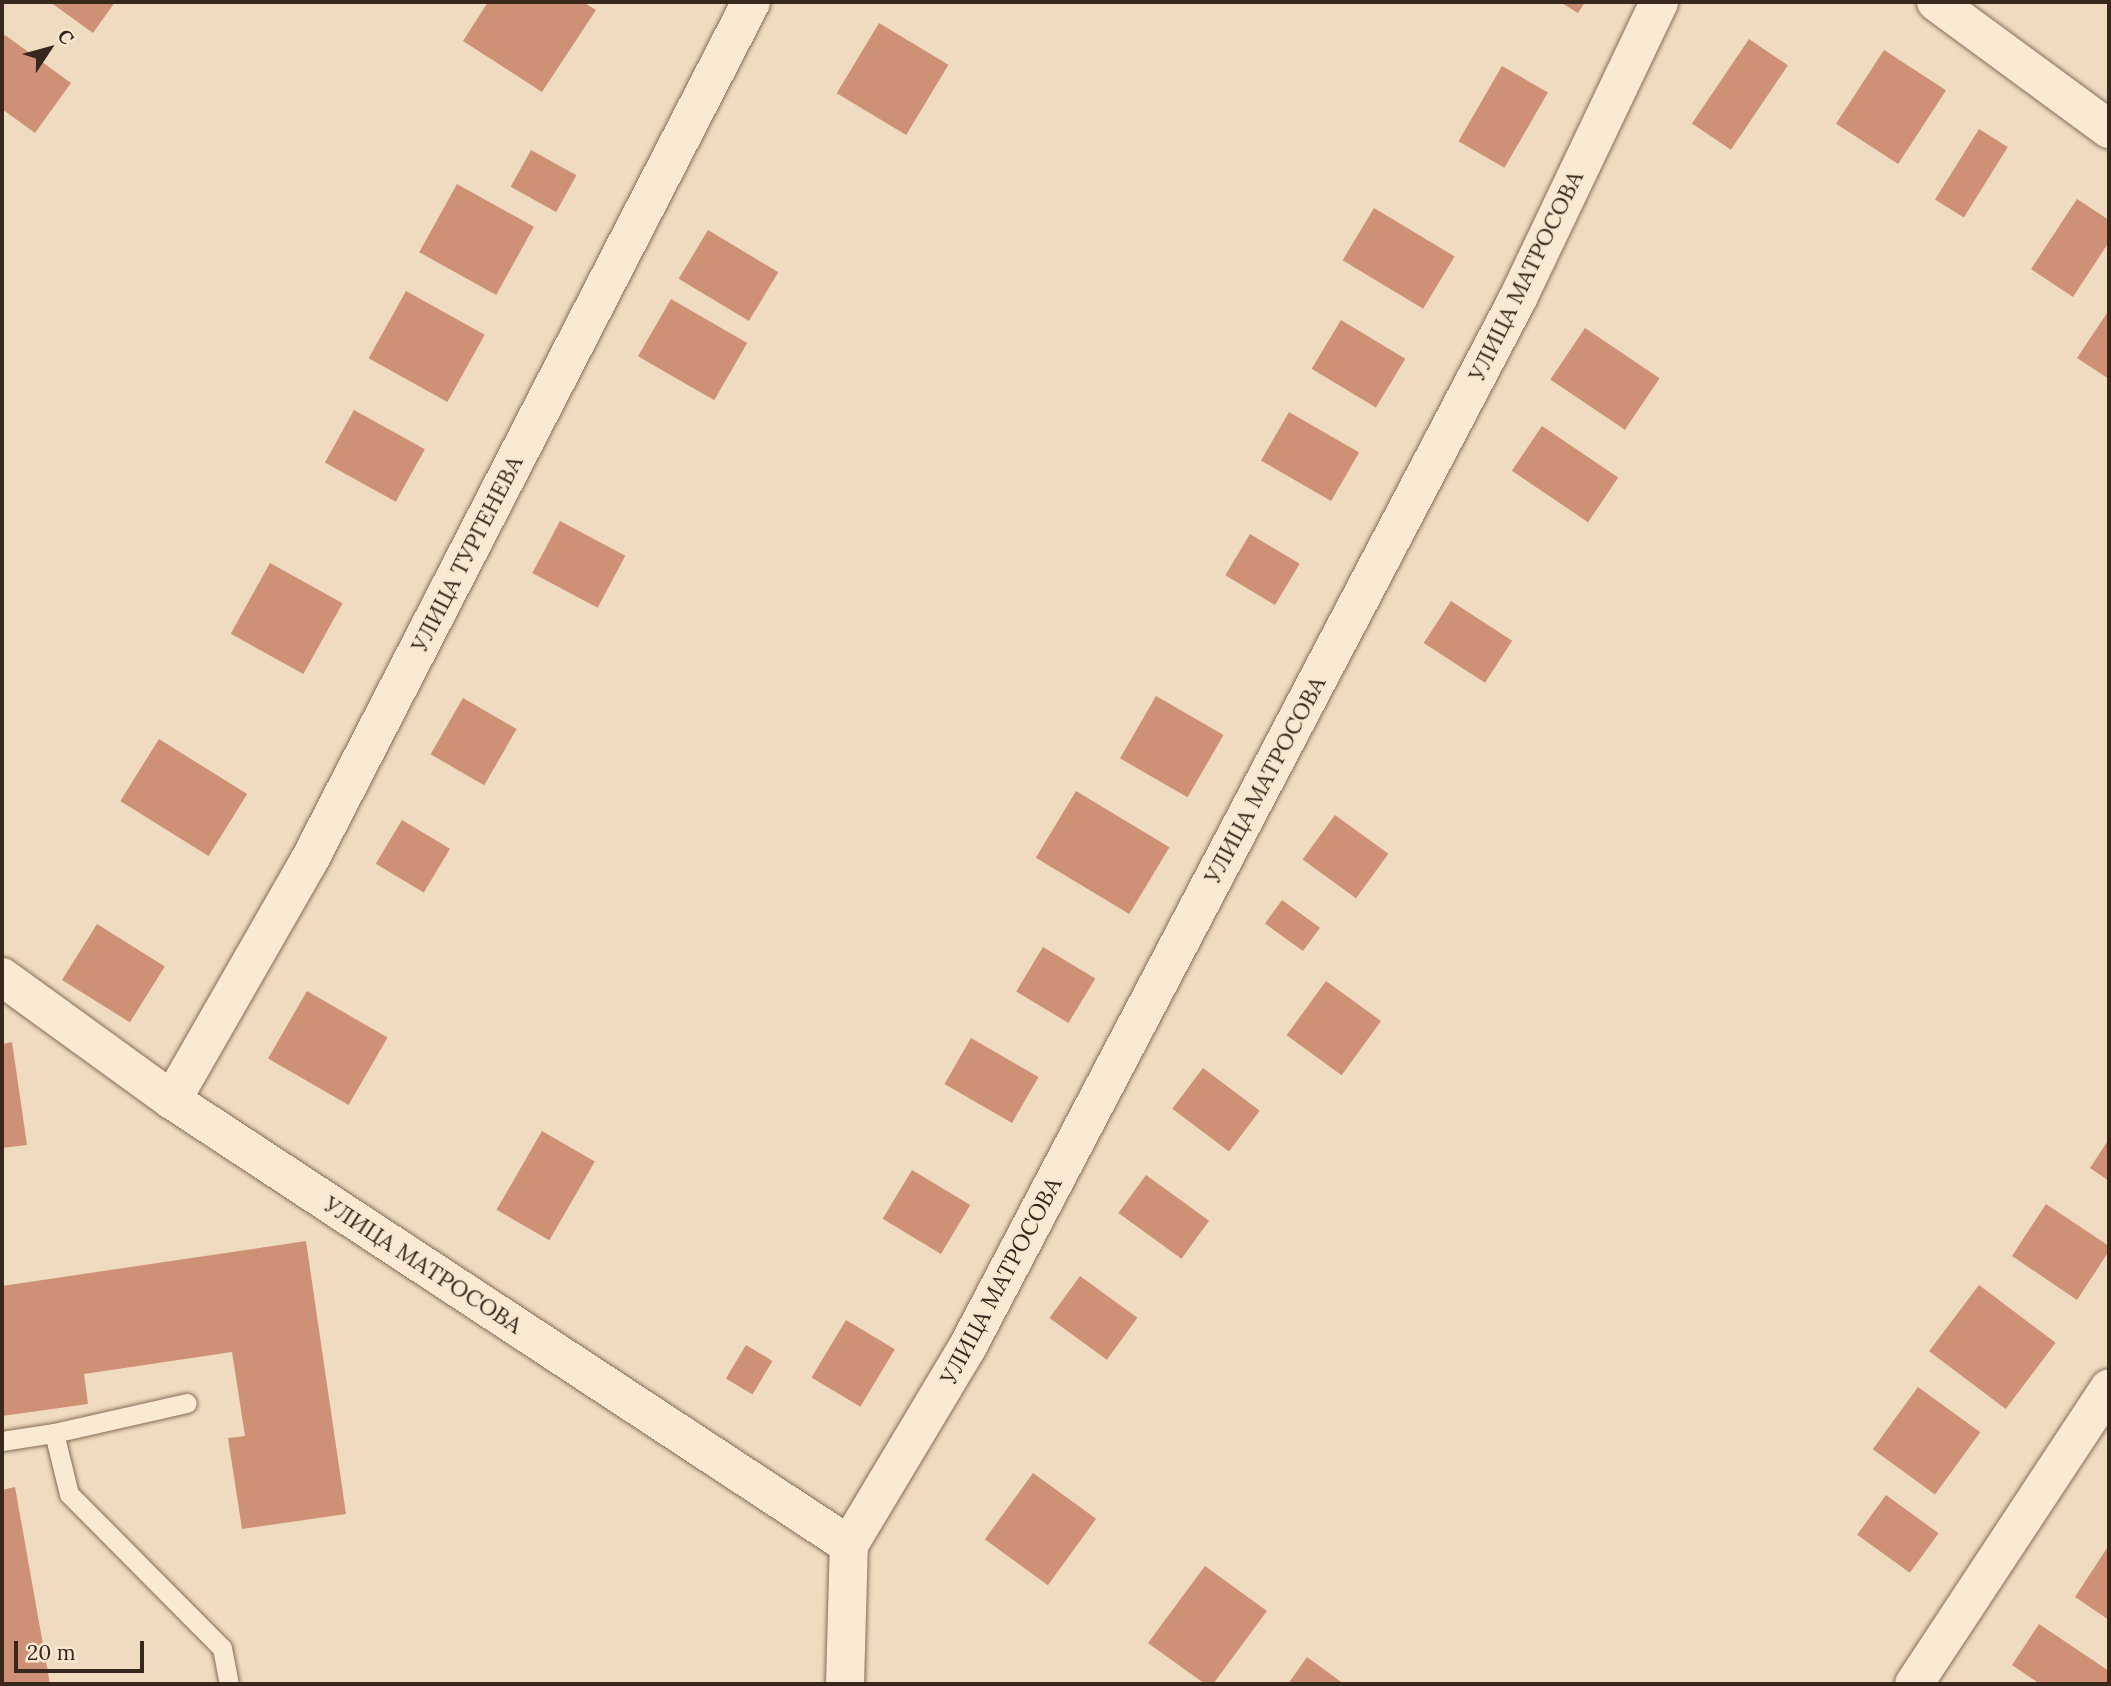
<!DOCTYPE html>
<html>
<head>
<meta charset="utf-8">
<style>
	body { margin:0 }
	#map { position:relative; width:2111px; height:1686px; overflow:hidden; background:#efdcc0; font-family:Lora,serif }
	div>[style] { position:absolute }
	.building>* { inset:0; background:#ce9175; transform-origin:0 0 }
	.roads { filter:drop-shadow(0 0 2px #886c58) drop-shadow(0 0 2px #886c58) }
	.service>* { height:19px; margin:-9.5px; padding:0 9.5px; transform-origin:9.5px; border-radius:9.5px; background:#faead3 }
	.minor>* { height:38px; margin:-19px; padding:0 19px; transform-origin:19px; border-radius:19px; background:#faead3 }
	span { translate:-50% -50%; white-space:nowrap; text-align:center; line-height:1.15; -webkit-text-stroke:5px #f6e7d0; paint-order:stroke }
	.street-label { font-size:23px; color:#38271c }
	.frame { position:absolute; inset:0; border:4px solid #38271c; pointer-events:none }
	.north { position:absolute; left:14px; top:14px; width:70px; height:70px; -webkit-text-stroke:5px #f6e7d0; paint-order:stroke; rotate:54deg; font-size:19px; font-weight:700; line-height:28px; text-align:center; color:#38271c }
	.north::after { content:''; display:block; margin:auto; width:24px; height:32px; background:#38271c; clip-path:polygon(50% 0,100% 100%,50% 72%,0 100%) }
	.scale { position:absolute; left:14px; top:1641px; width:130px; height:32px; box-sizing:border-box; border:4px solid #38271c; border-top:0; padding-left:9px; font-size:21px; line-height:24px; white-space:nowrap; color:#38271c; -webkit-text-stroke:5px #f6e7d0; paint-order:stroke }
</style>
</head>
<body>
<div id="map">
	<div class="building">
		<i style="clip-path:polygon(50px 2px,115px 2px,93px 33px)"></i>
		<i style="clip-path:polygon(488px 2px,583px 2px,596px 10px,542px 92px,463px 41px)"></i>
		<i style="clip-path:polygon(1560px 2px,1585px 2px,1578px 13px)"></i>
		<i style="left:879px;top:23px;width:81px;height:82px;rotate:31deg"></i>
		<i style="clip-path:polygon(5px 35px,71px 83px,35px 133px,2px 109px,2px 39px)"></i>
		<i style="left:1749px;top:39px;width:47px;height:102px;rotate:34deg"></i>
		<i style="left:1884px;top:50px;width:74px;height:88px;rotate:33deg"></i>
		<i style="left:1502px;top:66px;width:53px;height:87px;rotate:30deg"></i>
		<i style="left:1979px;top:129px;width:34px;height:83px;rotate:32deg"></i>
		<i style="left:531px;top:150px;width:52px;height:42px;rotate:29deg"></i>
		<i style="left:457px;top:184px;width:88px;height:78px;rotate:29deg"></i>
		<i style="clip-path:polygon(2077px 199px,2109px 220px,2109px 242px,2073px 297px,2031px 269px)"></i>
		<i style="left:1374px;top:208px;width:94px;height:61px;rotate:31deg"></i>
		<i style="left:708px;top:230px;width:82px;height:57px;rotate:31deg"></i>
		<i style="left:406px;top:291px;width:90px;height:77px;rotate:29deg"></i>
		<i style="left:671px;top:299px;width:88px;height:66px;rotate:30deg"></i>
		<i style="clip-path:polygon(2109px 310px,2109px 379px,2077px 358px)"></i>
		<i style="left:1341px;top:320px;width:75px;height:57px;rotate:31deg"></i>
		<i style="left:1585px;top:328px;width:90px;height:62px;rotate:34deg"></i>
		<i style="left:354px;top:410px;width:81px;height:60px;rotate:29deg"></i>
		<i style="left:1289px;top:412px;width:81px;height:56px;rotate:30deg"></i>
		<i style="left:1542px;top:426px;width:92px;height:54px;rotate:34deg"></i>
		<i style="left:560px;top:521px;width:74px;height:59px;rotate:28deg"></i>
		<i style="left:1250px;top:534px;width:58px;height:48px;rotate:31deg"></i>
		<i style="left:270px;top:563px;width:83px;height:81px;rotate:29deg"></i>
		<i style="left:1451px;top:601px;width:73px;height:50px;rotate:33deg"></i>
		<i style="left:1156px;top:696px;width:78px;height:72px;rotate:30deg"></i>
		<i style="left:463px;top:698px;width:62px;height:65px;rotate:30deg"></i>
		<i style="left:159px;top:739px;width:104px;height:73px;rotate:32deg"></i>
		<i style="left:1076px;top:791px;width:109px;height:78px;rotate:31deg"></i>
		<i style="left:1335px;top:815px;width:66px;height:55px;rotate:36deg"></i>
		<i style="left:402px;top:820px;width:56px;height:51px;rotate:31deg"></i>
		<i style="left:1282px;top:900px;width:47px;height:29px;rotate:36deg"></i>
		<i style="left:97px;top:924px;width:80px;height:66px;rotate:32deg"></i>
		<i style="left:1043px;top:947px;width:61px;height:52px;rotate:31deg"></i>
		<i style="left:1326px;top:981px;width:68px;height:67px;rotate:36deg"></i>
		<i style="left:307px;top:991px;width:93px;height:78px;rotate:30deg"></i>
		<i style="left:971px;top:1038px;width:78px;height:53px;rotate:30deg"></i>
		<i style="clip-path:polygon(12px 1042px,27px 1145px,2px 1148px,2px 1044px)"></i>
		<i style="left:1203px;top:1068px;width:71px;height:51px;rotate:37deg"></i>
		<i style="left:542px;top:1131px;width:61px;height:91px;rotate:30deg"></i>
		<i style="clip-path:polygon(2109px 1139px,2109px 1181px,2090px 1168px)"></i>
		<i style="left:912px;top:1170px;width:68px;height:57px;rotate:31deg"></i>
		<i style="left:1146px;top:1175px;width:78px;height:47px;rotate:36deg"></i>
		<i style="clip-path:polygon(2046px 1204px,2109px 1246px,2109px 1251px,2077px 1300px,2012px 1256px)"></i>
		<i style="clip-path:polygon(306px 1241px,346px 1514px,242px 1529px,228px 1438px,245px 1436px,232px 1352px,84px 1374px,88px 1404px,2px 1416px,2px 1286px)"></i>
		<i style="left:1080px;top:1276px;width:71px;height:52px;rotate:36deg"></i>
		<i style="left:1979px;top:1285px;width:96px;height:83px;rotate:37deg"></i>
		<i style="left:846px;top:1320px;width:57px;height:67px;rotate:31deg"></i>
		<i style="left:746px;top:1345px;width:31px;height:39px;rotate:31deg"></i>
		<i style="left:1918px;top:1387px;width:77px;height:77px;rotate:36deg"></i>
		<i style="left:1033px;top:1473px;width:78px;height:82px;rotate:36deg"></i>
		<i style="clip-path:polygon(15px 1487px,50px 1684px,2px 1684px,2px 1490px)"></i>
		<i style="left:1886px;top:1495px;width:65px;height:49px;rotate:36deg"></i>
		<i style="clip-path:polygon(2109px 1545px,2109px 1620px,2075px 1597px)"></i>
		<i style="clip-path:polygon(1205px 1566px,1267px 1611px,1213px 1684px,1205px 1684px,1148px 1643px)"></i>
		<i style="clip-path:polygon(2039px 1624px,2109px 1671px,2109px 1684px,2040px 1684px,2012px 1665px)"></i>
		<i style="clip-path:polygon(1307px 1657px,1344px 1684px,1288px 1684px)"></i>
	</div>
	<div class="roads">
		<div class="service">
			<i style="left:54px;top:1433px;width:136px;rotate:-12.7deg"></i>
			<i style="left:2px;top:1441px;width:53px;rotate:-8.7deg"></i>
			<i style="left:54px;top:1433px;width:63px;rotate:76.2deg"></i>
			<i style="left:69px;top:1494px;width:217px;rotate:45.2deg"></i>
			<i style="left:222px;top:1648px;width:37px;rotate:79deg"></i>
		</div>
		<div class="minor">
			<i style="left:1936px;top:2px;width:215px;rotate:36.3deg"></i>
			<i style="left:2px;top:977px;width:210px;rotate:35.9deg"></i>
			<i style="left:172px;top:1100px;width:810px;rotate:33.32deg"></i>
			<i style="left:172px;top:1100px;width:275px;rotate:-60.2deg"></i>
			<i style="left:309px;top:861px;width:966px;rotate:-62.77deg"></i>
			<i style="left:845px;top:1684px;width:139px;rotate:-88.4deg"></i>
			<i style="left:849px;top:1545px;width:230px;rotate:-59.1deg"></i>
			<i style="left:967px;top:1348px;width:1186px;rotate:-62.31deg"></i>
			<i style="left:1518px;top:298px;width:328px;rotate:-64.5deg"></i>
			<i style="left:1914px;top:1684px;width:354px;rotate:-56.6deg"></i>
		</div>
	</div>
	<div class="street-label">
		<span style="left:1526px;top:276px;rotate:-64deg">УЛИЦА МАТРОСОВА</span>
		<span style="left:467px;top:554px;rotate:-63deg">УЛИЦА ТУРГЕНЕВА</span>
		<span style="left:1265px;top:780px;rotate:-62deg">УЛИЦА МАТРОСОВА</span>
		<span style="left:423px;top:1265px;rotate:33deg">УЛИЦА МАТРОСОВА</span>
		<span style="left:1001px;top:1281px;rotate:-62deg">УЛИЦА МАТРОСОВА</span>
	</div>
	<div class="frame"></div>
	<div class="north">С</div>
	<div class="scale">20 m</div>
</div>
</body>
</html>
